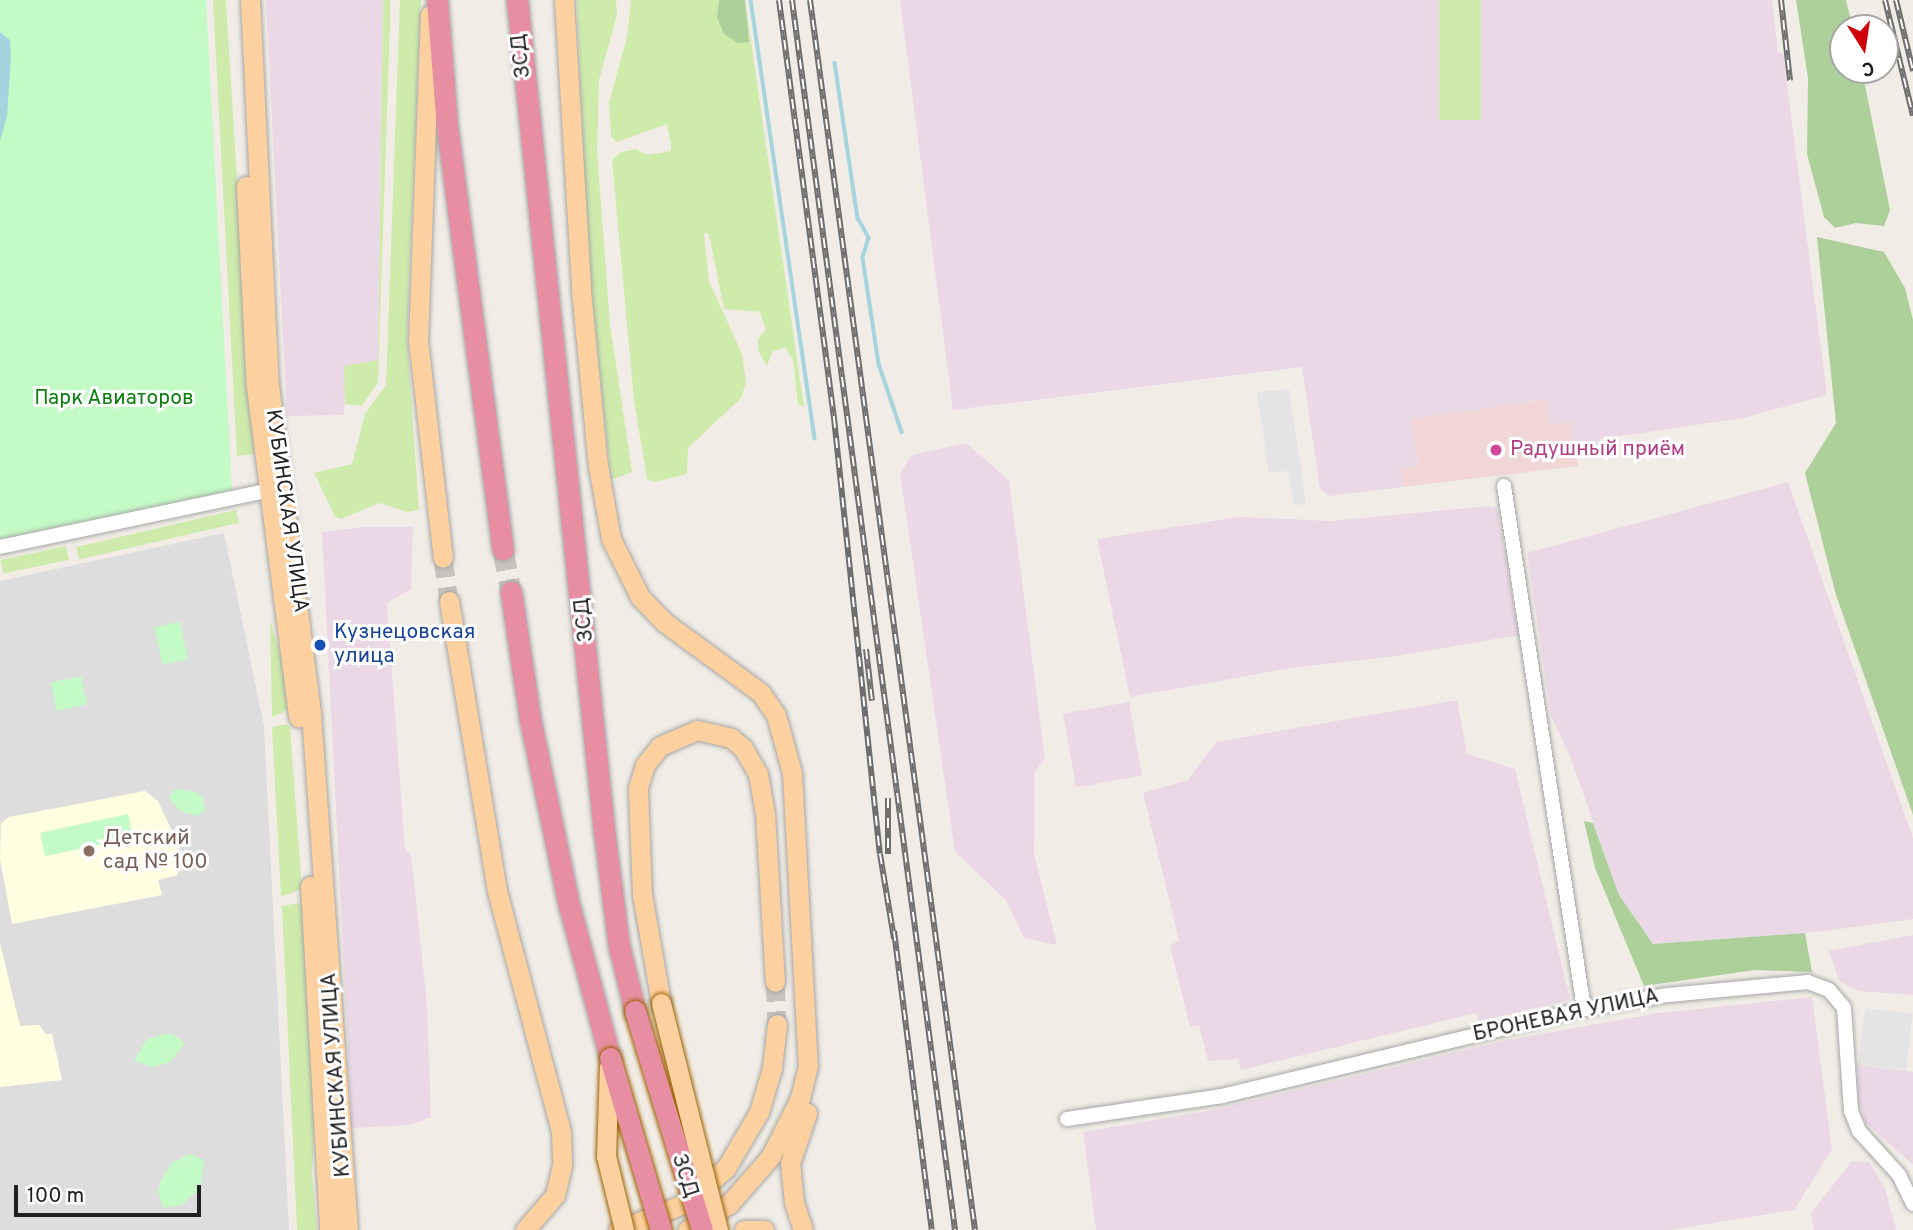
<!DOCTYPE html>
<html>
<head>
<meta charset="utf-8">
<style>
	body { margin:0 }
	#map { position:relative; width:1913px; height:1230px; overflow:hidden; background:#f1ede6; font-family:Overpass,sans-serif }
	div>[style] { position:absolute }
	.residential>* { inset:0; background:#dedddd }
	.commercial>* { inset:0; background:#f1d6d6 }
	.industrial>* { inset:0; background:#ead8e7; transform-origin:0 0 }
	.education>* { inset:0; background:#fffee1 }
	.grass>* { inset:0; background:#ceebac; transform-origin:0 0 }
	.forest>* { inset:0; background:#add09b }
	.park>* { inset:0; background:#c4fac5; transform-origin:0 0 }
	.parking>* { inset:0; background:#e4e4e4; transform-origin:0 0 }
	.water>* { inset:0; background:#a6d4de }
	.stream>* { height:3.5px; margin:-1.75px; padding:0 1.75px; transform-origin:1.75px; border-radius:1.75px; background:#a6d4de }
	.major-tunnel>* { height:19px; margin-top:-9.5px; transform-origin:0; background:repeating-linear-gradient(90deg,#c7c4be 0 19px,transparent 0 29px) }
	.highway-tunnel>* { height:21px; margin-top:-10.5px; transform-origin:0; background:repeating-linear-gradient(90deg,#c7c4be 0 21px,transparent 0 31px) }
	.roads { filter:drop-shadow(0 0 2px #a7a7a7) drop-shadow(0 0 2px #a7a7a7) }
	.minor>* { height:14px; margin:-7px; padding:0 7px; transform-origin:7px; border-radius:7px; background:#fff }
	.major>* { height:19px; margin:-9.5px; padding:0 9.5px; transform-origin:9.5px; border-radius:9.5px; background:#fdd09f }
	.highway>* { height:21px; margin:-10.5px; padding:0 10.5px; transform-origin:10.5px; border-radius:10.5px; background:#e88ea3 }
	.rail>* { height:6px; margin-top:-3px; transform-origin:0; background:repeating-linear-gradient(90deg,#fff 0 10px,#6e6e6e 0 20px); box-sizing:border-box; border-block:2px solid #6e6e6e }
	.bridges { filter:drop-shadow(0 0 2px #9c6100) drop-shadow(0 0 2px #9c6100) }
	.major-bridge>* { height:19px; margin:-9.5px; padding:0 9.5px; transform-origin:9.5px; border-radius:9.5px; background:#fdd09f }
	.highway-bridge>* { height:21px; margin:-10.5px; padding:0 10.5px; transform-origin:10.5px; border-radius:10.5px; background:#e88ea3 }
	.dots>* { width:19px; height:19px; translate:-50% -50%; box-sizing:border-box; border:4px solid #fff; border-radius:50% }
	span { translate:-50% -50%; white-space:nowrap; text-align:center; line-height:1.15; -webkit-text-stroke:6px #fff; paint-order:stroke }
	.street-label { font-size:21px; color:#202020 }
	.park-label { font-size:21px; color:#0a810f }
	.hotel-label { font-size:21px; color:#b23c85 }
	.left { translate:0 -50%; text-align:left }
	.transit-label { font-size:21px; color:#164399 }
	.education-label { font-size:21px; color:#785e54 }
	.north { position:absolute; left:1829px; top:14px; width:70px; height:70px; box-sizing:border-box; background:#fff; border:2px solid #a6a6a6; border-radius:50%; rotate:168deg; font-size:19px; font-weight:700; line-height:28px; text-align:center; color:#202020 }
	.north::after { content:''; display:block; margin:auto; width:24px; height:32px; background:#d00009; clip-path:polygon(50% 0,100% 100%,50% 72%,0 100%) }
	.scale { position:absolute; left:14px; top:1185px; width:187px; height:32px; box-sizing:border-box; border:4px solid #202020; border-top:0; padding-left:9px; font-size:21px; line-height:24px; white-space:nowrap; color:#202020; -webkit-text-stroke:5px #fff; paint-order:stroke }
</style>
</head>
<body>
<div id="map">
	<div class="residential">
		<i style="clip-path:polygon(224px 533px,264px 726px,289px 1230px,0 1230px,0 581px)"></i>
	</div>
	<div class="commercial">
		<i style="clip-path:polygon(1547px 399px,1550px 424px,1571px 421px,1578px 466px,1403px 487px,1400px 468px,1418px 465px,1411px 419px)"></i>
	</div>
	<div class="industrial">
		<i style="clip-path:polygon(266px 0,383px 0,378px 360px,345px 390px,344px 415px,287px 416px)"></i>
		<i style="clip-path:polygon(900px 0,1772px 0,1778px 53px,1783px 53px,1827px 395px,1743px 418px,1600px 439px,1601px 448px,1579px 451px,1576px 457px,1571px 422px,1550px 424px,1546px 399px,1411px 419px,1418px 466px,1400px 468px,1403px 487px,1329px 496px,1320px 489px,1302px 367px,953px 410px)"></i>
		<i style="clip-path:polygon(966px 443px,1009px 480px,1045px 759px,1035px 771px,1034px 854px,1057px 945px,1024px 938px,1006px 900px,955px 852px,900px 473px,912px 455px)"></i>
		<i style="clip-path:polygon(1788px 482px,1913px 838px,1913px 919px,1817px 932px,1653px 944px,1619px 895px,1570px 756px,1551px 716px,1527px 553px)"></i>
		<i style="clip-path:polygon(1488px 506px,1497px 508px,1519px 635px,1391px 657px,1297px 667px,1130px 697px,1097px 539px,1239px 517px,1331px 521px)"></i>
		<i style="clip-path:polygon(364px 527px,413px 527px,411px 589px,387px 603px,405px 850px,411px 854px,427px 1004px,431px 1117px,411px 1125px,352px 1128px,322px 532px)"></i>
		<i style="clip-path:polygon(1457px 700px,1467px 754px,1515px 769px,1570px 1000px,1479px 1021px,1476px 1013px,1241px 1070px,1238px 1059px,1208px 1061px,1199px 1025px,1190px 1027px,1170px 946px,1179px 940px,1143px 793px,1188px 780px,1216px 742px)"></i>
		<i style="left:1129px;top:702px;width:75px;height:67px;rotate:80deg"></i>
		<i style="clip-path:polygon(1913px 935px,1913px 995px,1858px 991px,1839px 981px,1829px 951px)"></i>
		<i style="clip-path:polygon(1812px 997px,1832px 1149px,1794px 1210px,1669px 1230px,1096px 1230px,1083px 1132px,1207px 1111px,1512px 1039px,1659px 1013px)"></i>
		<i style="clip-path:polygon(1858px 1065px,1913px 1072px,1913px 1165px,1866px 1123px,1858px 1101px)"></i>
		<i style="clip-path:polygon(1852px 1161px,1869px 1162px,1885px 1188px,1896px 1230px,1814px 1230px,1811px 1213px)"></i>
	</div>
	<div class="education">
		<i style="clip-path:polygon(145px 791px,158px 801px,177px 842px,178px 875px,158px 880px,162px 895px,12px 924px,0 859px,1px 823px,9px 817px)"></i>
		<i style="clip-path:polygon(0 943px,20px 1026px,39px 1025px,46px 1034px,52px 1034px,62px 1080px,0 1087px)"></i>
	</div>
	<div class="grass">
		<i style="clip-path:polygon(213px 0,226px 0,254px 454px,237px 456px)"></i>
		<i style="clip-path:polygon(383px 0,390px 0,390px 22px,378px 382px,362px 406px,345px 404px,344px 366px,378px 360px)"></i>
		<i style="clip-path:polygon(400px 0,421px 0,407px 337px,419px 510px,407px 512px,379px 503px,341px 519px,335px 516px,314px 473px,352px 464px,365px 414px,386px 385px)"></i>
		<i style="clip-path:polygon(577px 0,616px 0,617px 15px,599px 80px,597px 151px,610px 324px,632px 472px,611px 480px,587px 252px)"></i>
		<i style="clip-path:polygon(631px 0,745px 0,804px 407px,798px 404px,793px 360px,785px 347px,772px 352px,767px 366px,758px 350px,758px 339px,766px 329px,760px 312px,724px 309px,711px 244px,708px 232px,704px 234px,709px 281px,742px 354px,746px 383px,741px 398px,688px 448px,687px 474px,654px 482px,647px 479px,634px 401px,612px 160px,621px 152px,636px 149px,648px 155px,671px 151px,671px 146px,667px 124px,617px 142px,611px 136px,609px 102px,627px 37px)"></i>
		<i style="left:1439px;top:0;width:42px;height:120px"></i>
		<i style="left:236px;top:510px;width:13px;height:164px;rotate:77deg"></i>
		<i style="left:66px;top:546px;width:14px;height:67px;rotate:78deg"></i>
		<i style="clip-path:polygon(270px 621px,282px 660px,288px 710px,272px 717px)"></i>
		<i style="clip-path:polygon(285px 724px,290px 727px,302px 889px,281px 897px,272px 727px)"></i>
		<i style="clip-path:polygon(298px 903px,303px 905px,315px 1114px,312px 1173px,317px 1230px,297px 1230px,282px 906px)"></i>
	</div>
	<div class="forest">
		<i style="clip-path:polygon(719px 0,745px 0,749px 42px,738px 43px,724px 34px,717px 17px)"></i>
		<i style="clip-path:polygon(1796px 0,1846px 0,1853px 28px,1843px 28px,1843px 70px,1862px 70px,1890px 210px,1884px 226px,1856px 223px,1835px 228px,1824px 217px,1807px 154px,1808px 78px)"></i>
		<i style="clip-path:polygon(1817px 237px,1884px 252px,1905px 288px,1913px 320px,1913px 815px,1836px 595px,1805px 473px,1836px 423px)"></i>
		<i style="clip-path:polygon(1584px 821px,1593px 823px,1619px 895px,1653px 944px,1805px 933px,1812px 972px,1755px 970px,1644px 986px,1595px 868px)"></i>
	</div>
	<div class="park">
		<i style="clip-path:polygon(0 0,206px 0,232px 491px,0 540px)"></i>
		<i style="left:180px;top:622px;width:38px;height:26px;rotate:78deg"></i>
		<i style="left:81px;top:676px;width:29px;height:31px;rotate:78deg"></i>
		<i style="clip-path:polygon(176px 789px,196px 792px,203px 798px,205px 810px,196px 816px,179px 810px,169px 797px)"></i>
		<i style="left:128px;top:814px;width:24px;height:90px;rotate:78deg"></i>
		<i style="clip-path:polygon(171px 1033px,185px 1043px,170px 1062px,153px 1067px,134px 1061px,147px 1039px)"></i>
		<i style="clip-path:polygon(189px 1154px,204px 1160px,200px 1188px,182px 1205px,163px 1208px,158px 1191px,161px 1180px,172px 1163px)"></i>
	</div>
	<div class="parking">
		<i style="clip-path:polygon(1289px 389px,1306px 504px,1294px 505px,1288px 471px,1269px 473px,1257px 392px)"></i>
		<i style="left:1865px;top:1008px;width:48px;height:57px;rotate:7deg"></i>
	</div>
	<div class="water">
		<i style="clip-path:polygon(0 32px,10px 40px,11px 57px,7px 116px,0 141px)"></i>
	</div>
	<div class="stream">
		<i style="left:751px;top:0;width:443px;rotate:81.7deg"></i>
		<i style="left:835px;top:63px;width:157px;rotate:81.6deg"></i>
		<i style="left:858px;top:218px;width:23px;rotate:61deg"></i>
		<i style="left:869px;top:238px;width:21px;rotate:107deg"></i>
		<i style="left:863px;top:258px;width:107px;rotate:81.4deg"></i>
		<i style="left:879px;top:364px;width:72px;rotate:71.3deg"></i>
	</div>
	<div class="major-tunnel">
		<i style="left:443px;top:558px;width:43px;rotate:82.1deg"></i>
		<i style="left:775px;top:982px;width:42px;rotate:87.3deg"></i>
	</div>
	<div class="highway-tunnel">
		<i style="left:503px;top:549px;width:44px;rotate:79.5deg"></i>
	</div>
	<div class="roads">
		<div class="minor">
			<i style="left:1504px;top:486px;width:529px;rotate:81.3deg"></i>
			<i style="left:0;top:547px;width:282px;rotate:-11.9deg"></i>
			<i style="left:1067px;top:1119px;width:157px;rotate:-8.4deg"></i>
			<i style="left:1222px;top:1096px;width:372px;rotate:-13.5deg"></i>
			<i style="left:1584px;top:1009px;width:85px;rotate:-9.5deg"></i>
			<i style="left:1668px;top:995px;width:141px;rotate:-5.3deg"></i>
			<i style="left:1808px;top:982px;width:22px;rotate:21deg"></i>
			<i style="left:1829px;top:990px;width:23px;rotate:50deg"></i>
			<i style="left:1844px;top:1008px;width:103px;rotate:86.1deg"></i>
			<i style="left:1851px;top:1111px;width:22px;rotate:68deg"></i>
			<i style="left:1859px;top:1131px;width:59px;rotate:47.7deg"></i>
			<i style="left:1899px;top:1175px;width:32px;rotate:64deg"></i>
		</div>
		<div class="major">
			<i style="left:250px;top:0;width:385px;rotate:87.2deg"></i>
			<i style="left:269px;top:385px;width:331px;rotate:82.7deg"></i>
			<i style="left:311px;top:713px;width:518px;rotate:85.91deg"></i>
			<i style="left:564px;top:0;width:290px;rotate:86.6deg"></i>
			<i style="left:581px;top:290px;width:177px;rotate:84.5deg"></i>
			<i style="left:598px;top:466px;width:74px;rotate:79.9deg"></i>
			<i style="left:611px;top:539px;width:65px;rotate:63.4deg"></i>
			<i style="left:640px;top:597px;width:35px;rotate:46deg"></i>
			<i style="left:664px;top:622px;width:120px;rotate:36.2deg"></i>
			<i style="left:761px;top:693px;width:27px;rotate:56deg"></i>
			<i style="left:776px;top:715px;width:60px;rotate:74.6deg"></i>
			<i style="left:792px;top:773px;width:293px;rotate:86.9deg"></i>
			<i style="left:808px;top:1066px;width:33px;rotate:104deg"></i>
			<i style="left:800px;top:1098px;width:65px;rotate:116.6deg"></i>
			<i style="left:771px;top:1156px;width:64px;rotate:131.2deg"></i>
			<i style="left:729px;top:1204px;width:49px;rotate:148.2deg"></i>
			<i style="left:430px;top:15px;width:325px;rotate:92.1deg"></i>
			<i style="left:418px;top:340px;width:219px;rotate:83.5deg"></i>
			<i style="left:246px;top:186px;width:201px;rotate:87.2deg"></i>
			<i style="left:256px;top:387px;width:333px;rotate:82.7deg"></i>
			<i style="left:449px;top:601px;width:294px;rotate:80.6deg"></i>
			<i style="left:497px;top:891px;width:248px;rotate:75.1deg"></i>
			<i style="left:561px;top:1131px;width:34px;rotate:88deg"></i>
			<i style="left:562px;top:1165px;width:31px;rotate:103deg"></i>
			<i style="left:555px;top:1195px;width:46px;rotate:130.6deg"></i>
			<i style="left:310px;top:886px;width:345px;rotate:86.8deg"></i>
			<i style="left:661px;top:1003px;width:111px;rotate:-99.9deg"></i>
			<i style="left:642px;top:894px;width:106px;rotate:-92.2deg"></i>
			<i style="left:638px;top:788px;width:24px;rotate:-73deg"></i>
			<i style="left:645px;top:765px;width:24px;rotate:-52deg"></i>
			<i style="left:660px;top:746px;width:40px;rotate:-23.4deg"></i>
			<i style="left:697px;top:730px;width:35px;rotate:13deg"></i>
			<i style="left:731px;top:738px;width:16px;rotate:40deg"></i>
			<i style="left:743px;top:748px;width:30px;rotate:60deg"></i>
			<i style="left:758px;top:774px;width:41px;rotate:80.1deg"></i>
			<i style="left:765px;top:814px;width:168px;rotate:86.6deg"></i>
			<i style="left:618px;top:1230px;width:73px;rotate:-21.7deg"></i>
			<i style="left:686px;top:1203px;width:53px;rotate:-41.2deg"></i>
			<i style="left:726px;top:1168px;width:65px;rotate:-59.5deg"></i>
			<i style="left:759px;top:1112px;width:46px;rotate:-73.5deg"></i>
			<i style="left:772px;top:1068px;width:44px;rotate:-83.5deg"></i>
			<i style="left:744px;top:1230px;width:20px"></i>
			<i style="left:803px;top:1230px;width:28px;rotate:-108deg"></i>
			<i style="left:794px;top:1203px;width:40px;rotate:-95.7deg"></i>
			<i style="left:790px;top:1163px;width:53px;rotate:-71.2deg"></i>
		</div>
		<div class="highway">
			<i style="left:437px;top:0;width:126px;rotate:85.5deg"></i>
			<i style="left:447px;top:126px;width:427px;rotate:82.5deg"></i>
			<i style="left:517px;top:0;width:836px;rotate:84.02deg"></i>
			<i style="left:604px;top:831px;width:116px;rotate:82.6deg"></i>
			<i style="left:619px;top:946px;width:67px;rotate:76.2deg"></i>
			<i style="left:511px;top:592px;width:128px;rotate:81.5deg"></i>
			<i style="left:530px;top:719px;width:190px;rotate:78.2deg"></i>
			<i style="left:569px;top:905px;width:158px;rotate:75deg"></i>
		</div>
	</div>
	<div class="rail">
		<i style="left:779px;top:0;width:422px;rotate:82.5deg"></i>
		<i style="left:834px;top:418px;width:438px;rotate:84deg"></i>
		<i style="left:880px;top:854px;width:86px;rotate:80.6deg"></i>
		<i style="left:792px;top:0;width:1241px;rotate:82.45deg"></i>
		<i style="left:810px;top:0;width:1241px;rotate:82.36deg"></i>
		<i style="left:1781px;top:0;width:81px;rotate:83.6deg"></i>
		<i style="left:1885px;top:0;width:119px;rotate:76.4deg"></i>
		<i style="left:1896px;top:0;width:73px;rotate:76.5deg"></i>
		<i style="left:866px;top:649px;width:52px;rotate:83.4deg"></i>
		<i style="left:888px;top:798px;width:56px;rotate:90deg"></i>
		<i style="left:894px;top:931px;width:301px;rotate:82.8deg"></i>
	</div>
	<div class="bridges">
		<div class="major-bridge">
			<i style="left:661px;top:1003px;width:234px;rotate:75.9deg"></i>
			<i style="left:609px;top:1066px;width:90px;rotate:91.9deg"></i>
			<i style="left:606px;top:1156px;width:76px;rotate:76.3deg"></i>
		</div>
		<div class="highway-bridge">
			<i style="left:635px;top:1011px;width:229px;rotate:73deg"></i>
			<i style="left:610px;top:1058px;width:179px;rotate:73.5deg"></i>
		</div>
	</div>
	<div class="dots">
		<i style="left:1496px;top:450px;background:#d1479c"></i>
		<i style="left:320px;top:645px;background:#1a4fb4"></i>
		<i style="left:89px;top:851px;background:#8d6e63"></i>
	</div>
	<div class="street-label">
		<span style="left:522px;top:56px;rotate:-96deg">ЗСД</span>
		<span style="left:286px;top:511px;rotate:82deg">КУБИНСКАЯ УЛИЦА</span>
		<span style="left:585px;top:620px;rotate:-96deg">ЗСД</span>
		<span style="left:1566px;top:1016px;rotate:-12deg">БРОНЕВАЯ УЛИЦА</span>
		<span style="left:337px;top:1075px;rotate:-94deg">КУБИНСКАЯ УЛИЦА</span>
		<span style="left:684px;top:1176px;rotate:72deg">ЗСД</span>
	</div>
	<div class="park-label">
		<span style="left:114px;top:399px">Парк Авиаторов</span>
	</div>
	<div class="hotel-label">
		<span class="left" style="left:1510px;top:450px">Радушный приём</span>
	</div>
	<div class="transit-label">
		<span class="left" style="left:334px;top:645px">Кузнецовская<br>улица</span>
	</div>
	<div class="education-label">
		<span class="left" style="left:103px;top:851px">Детский<br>сад № 100</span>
	</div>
	<div class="north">С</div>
	<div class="scale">100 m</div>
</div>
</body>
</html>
